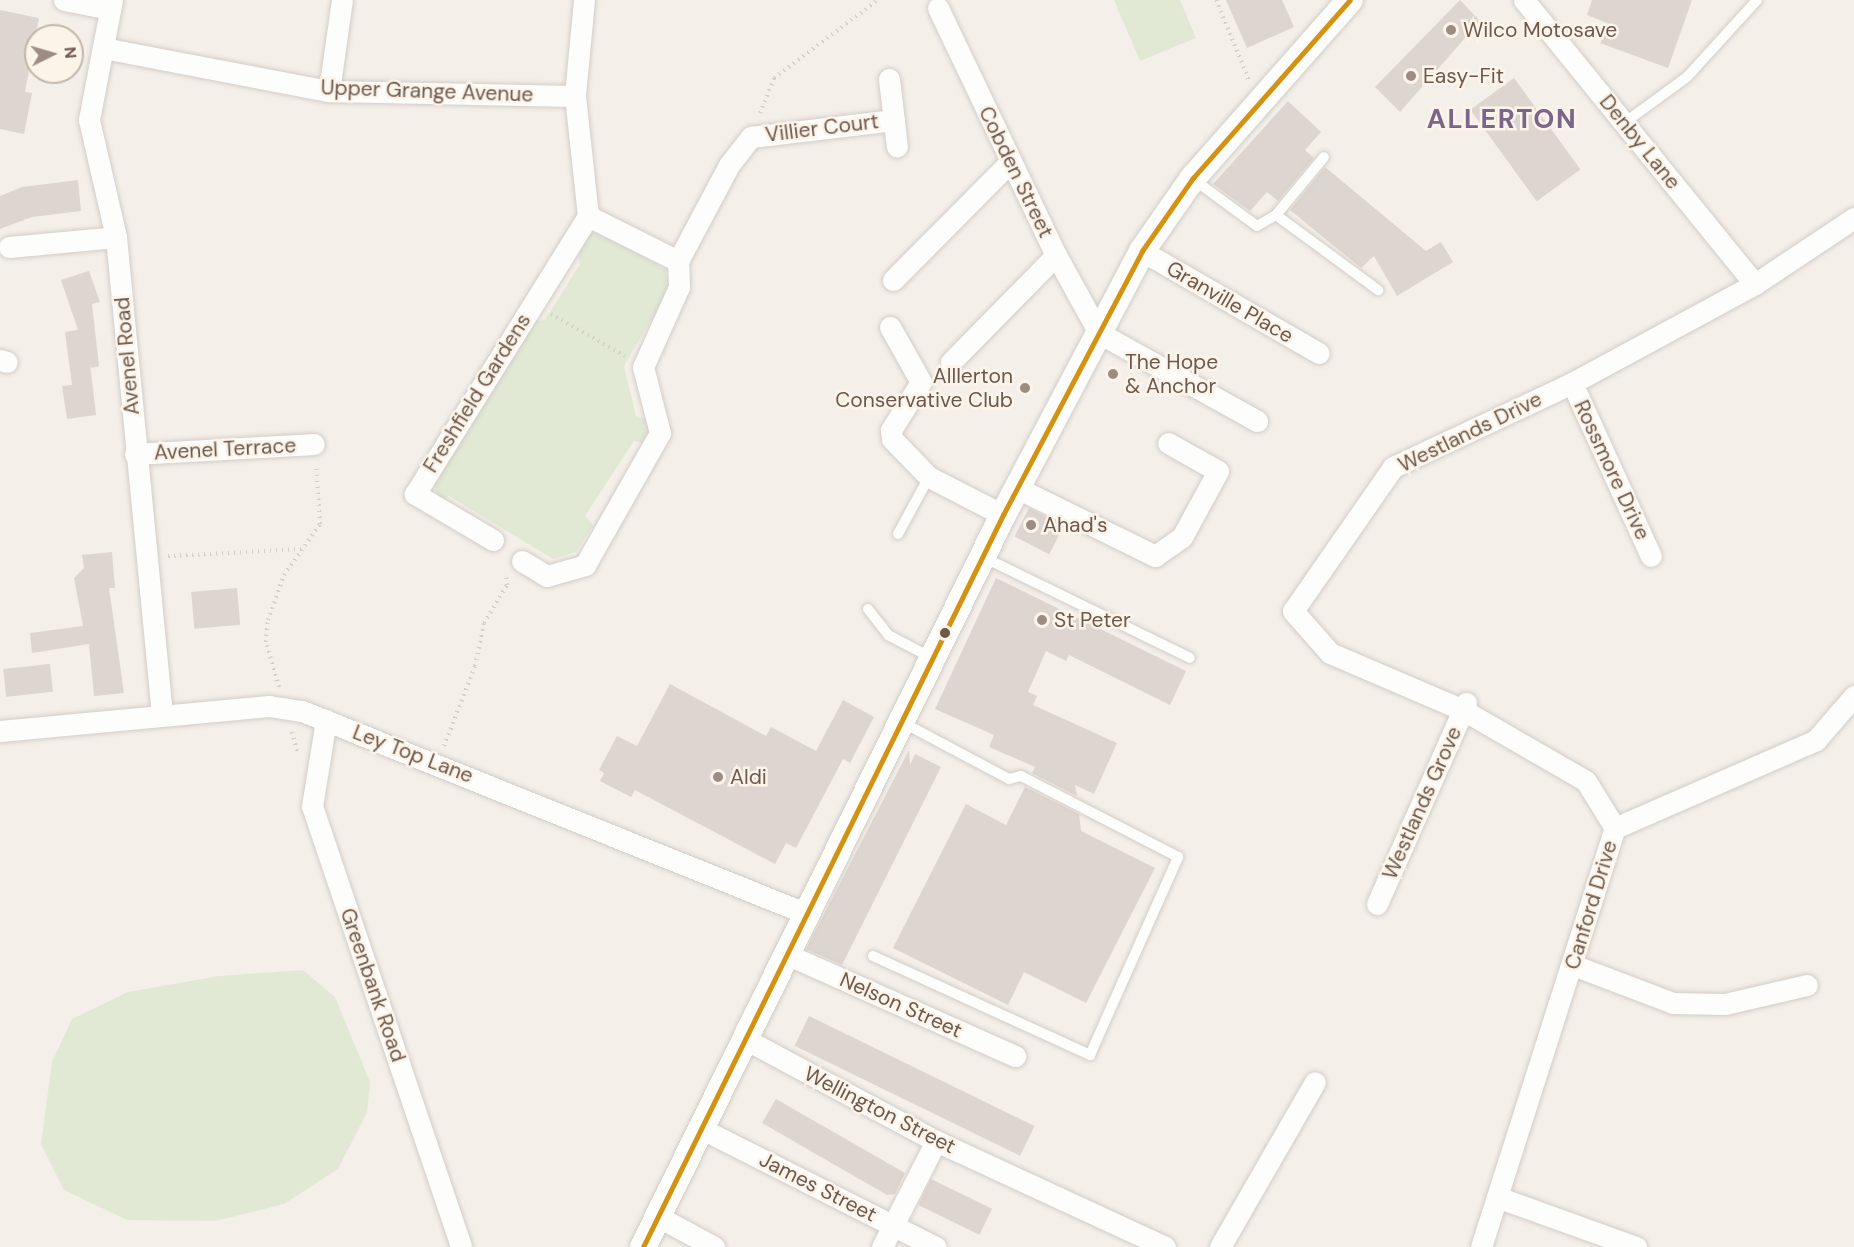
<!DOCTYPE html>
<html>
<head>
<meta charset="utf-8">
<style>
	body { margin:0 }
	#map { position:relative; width:1854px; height:1247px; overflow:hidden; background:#f4efe9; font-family:"DM Sans",sans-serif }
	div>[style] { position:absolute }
	.green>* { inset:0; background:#e1e9d5 }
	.building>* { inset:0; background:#ddd5cf; transform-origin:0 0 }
	.path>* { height:4px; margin-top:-2px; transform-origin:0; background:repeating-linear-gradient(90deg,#d5cfca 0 1.5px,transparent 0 6px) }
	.roads { filter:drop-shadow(0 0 2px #d3ccc7) drop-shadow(0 0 2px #d3ccc7) }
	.service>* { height:10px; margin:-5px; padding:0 5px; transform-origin:5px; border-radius:5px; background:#fdfdfc }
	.minor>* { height:21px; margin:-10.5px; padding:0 10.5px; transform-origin:10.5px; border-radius:10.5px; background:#fdfdfc }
	.tertiary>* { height:26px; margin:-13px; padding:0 13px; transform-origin:13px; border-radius:13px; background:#fdfdfc }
	.bus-1>* { height:4.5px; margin:-2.25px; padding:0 2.25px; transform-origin:2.25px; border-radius:2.25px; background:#d49213 }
	.dots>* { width:16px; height:16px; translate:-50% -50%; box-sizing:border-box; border:3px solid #fcf4e9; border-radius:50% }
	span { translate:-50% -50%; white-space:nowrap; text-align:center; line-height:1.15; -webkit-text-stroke:5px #fcf4e9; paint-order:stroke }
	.poi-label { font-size:21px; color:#6d584d }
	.left { translate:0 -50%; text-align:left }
	.right { translate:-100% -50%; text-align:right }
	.street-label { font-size:21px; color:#6d584d }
	.district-label { font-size:27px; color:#7c658a; font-weight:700; letter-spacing:1.5px }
	.north { position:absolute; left:24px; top:24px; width:60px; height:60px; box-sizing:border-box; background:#fcf4e9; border:2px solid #c3b6ab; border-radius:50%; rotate:85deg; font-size:16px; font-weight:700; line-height:24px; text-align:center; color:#6d584d }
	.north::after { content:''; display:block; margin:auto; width:21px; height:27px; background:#9c8d84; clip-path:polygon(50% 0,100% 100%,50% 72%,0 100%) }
</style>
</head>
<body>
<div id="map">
	<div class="green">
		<i style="clip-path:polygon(1114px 0,1180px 0,1196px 38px,1140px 61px)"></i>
		<i style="clip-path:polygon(590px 233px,603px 233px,665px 269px,670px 287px,624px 366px,636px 416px,647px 420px,650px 428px,643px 443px,634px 441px,585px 516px,593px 525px,576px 552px,553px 559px,449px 496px,439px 502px,433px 480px,528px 322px,545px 320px,580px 264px,577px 243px)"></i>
		<i style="clip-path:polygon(303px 970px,335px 997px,370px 1082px,367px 1112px,338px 1169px,284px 1204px,215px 1221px,127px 1220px,64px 1190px,41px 1144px,52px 1062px,72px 1019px,128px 992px,219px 976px)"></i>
	</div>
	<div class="building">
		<i style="clip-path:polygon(1226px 0,1282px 0,1294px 27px,1247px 48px)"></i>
		<i style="clip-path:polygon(1460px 0,1480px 21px,1400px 112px,1375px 87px)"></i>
		<i style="clip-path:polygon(1592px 0,1692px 0,1668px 68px,1600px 43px,1607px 23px,1587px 15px)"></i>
		<i style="clip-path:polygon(0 10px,39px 18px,25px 92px,32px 93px,24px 134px,0 129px)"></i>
		<i style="left:1514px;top:78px;width:113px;height:54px;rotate:54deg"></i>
		<i style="clip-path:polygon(1288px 101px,1321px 132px,1305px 150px,1314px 158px,1278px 201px,1267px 192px,1250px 211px,1213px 184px)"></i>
		<i style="clip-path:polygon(1325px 167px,1426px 251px,1441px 242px,1453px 262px,1397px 296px,1374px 256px,1361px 268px,1290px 210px)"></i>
		<i style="clip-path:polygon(78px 180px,81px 211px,32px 217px,0 229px,0 196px,22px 187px)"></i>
		<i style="clip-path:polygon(89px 271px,100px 302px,92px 304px,99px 366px,91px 368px,90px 364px,96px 415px,67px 419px,62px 386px,72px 385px,65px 332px,78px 330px,61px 280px)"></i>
		<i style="left:1029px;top:508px;width:39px;height:32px;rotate:27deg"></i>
		<i style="clip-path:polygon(112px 552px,115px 588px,109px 588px,124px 693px,94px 696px,89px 644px,32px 653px,30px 633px,83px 626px,74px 578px,84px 568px,82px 555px)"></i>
		<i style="clip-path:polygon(996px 578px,1186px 671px,1170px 705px,1069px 655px,1066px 661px,1046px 651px,1028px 692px,1037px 696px,1033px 705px,1117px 743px,1094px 794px,1075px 785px,1077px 796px,1032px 773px,1035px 767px,989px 747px,994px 735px,935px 709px)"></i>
		<i style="left:237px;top:588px;width:37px;height:46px;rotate:85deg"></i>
		<i style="left:50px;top:664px;width:28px;height:47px;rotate:84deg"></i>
		<i style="clip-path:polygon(670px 684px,766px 736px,771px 727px,816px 751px,843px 700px,874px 717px,850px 763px,843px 759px,796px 848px,786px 843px,775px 864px,635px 790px,631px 797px,600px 781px,604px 773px,599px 770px,617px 736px,637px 746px)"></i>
		<i style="clip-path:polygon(909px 750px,910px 765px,915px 754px,941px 767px,842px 965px,806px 949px)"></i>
		<i style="clip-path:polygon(1025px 787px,1079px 814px,1081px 831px,1155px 868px,1086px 1003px,1024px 972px,1008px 1005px,893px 948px,966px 804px,1006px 825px)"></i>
		<i style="left:809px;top:1016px;width:251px;height:33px;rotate:26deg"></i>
		<i style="clip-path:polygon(776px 1099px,905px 1173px,895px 1194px,887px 1195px,762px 1123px)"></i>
		<i style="left:931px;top:1179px;width:68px;height:29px;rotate:26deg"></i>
	</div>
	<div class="path">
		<i style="left:1216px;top:0;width:87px;rotate:67.6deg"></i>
		<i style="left:760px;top:113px;width:38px;rotate:-68deg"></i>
		<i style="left:774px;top:78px;width:130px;rotate:-36.9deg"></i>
		<i style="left:551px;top:314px;width:85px;rotate:29.6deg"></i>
		<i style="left:168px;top:556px;width:134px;rotate:-3deg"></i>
		<i style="left:279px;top:687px;width:47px;rotate:-106.1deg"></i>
		<i style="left:266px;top:642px;width:22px;rotate:-85deg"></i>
		<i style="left:268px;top:620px;width:48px;rotate:-70.4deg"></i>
		<i style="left:284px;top:575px;width:62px;rotate:-54.8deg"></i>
		<i style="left:320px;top:524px;width:59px;rotate:-93.9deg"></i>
		<i style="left:292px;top:732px;width:20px;rotate:75deg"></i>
		<i style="left:444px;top:746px;width:86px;rotate:-68.8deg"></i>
		<i style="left:475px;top:666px;width:44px;rotate:-78.2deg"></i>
		<i style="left:484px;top:623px;width:44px;rotate:-58.8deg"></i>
		<i style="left:507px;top:585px;width:8px;rotate:-97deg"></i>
	</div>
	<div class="roads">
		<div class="service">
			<i style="left:1624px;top:123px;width:78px;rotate:-36.1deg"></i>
			<i style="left:1687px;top:77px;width:104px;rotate:-47.7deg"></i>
			<i style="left:1193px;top:179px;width:79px;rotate:36.3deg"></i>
			<i style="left:1257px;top:226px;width:22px;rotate:-30deg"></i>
			<i style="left:1276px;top:215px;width:75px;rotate:-50.4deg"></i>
			<i style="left:1276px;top:215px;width:127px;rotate:36.3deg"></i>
			<i style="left:898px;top:534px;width:65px;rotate:-61.5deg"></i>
			<i style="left:983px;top:557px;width:230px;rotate:26deg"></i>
			<i style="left:868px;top:609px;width:33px;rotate:52deg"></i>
			<i style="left:888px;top:635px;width:50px;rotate:27.6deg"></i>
			<i style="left:873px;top:956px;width:239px;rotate:24.5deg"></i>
			<i style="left:1090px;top:1055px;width:217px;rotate:-66deg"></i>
			<i style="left:1178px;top:857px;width:177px;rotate:-152.7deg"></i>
			<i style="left:1021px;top:776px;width:12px;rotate:166deg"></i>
			<i style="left:1009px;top:779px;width:121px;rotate:-152deg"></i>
		</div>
		<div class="minor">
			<i style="left:64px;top:0;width:47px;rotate:11.1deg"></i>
			<i style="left:112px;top:0;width:122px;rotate:100.9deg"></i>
			<i style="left:89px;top:120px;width:120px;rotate:77deg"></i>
			<i style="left:116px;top:237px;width:480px;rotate:84.5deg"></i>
			<i style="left:584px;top:0;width:96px;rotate:95.4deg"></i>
			<i style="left:575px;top:96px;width:121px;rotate:83.8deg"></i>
			<i style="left:588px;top:216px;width:101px;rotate:26.6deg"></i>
			<i style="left:1524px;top:0;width:366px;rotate:50.9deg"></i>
			<i style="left:938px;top:8px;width:274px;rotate:64.5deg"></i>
			<i style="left:1056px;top:255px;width:89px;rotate:61.1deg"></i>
			<i style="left:1099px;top:333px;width:181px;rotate:29.1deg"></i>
			<i style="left:103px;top:48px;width:230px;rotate:10.8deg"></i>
			<i style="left:329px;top:91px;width:246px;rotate:1.2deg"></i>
			<i style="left:889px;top:79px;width:68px;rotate:83.3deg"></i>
			<i style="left:329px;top:91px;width:92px;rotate:-81.9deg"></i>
			<i style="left:9px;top:247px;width:107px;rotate:-5.3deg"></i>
			<i style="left:1142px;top:251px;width:204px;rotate:30deg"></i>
			<i style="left:678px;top:261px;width:109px;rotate:-62deg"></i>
			<i style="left:729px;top:165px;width:36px;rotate:-52deg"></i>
			<i style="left:751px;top:137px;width:144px;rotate:-6.8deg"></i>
			<i style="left:893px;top:280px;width:166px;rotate:-45.2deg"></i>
			<i style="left:890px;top:327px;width:63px;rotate:60.6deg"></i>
			<i style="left:921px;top:382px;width:57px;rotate:122deg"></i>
			<i style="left:891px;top:430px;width:9px;rotate:84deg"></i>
			<i style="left:892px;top:439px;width:53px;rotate:45.8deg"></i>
			<i style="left:929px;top:477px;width:83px;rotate:27.2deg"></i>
			<i style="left:0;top:360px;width:7px;rotate:16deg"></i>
			<i style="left:951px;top:362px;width:150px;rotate:-45.5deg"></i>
			<i style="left:1572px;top:383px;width:190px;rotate:65.5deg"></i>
			<i style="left:135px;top:454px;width:179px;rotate:-3.2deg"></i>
			<i style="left:1017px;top:488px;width:154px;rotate:26.2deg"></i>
			<i style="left:1155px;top:556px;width:33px;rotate:-35deg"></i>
			<i style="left:1182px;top:537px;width:75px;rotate:-61.4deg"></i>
			<i style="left:1218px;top:471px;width:57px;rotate:-150.8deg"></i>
			<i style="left:493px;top:540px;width:91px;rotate:-149.5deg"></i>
			<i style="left:415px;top:494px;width:327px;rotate:-58.1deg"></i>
			<i style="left:522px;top:561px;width:29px;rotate:31deg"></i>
			<i style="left:547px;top:576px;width:40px;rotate:-16deg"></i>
			<i style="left:585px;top:565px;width:152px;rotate:-60.4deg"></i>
			<i style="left:660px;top:433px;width:68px;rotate:-104.4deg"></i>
			<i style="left:643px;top:367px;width:88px;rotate:-65.8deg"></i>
			<i style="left:679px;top:287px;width:26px;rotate:-92deg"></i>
			<i style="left:326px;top:720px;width:87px;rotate:99.2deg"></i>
			<i style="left:312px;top:806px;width:465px;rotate:71.3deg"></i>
			<i style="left:0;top:731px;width:270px;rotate:-5.3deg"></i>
			<i style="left:269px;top:706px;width:33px;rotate:9deg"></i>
			<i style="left:302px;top:711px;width:542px;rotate:21.88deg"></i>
			<i style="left:1615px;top:828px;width:55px;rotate:-121.7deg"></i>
			<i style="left:1586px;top:781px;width:142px;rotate:-150deg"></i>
			<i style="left:1463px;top:710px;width:145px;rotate:-156.8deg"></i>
			<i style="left:1330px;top:653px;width:56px;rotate:-131.4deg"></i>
			<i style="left:1293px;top:611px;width:175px;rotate:-55.2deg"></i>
			<i style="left:1393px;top:467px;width:198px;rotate:-25.1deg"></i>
			<i style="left:1572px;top:383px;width:208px;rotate:-28.4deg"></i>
			<i style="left:1755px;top:284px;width:119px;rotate:-33.7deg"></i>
			<i style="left:1377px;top:904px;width:220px;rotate:-66.1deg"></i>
			<i style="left:786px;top:954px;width:251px;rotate:24deg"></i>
			<i style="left:1573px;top:965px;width:107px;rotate:20.8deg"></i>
			<i style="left:1673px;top:1003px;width:52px;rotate:1.1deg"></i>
			<i style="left:1725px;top:1004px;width:84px;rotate:-13deg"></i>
			<i style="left:743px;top:1038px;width:219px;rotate:28.1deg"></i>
			<i style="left:936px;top:1141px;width:252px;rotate:24.8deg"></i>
			<i style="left:700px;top:1128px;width:264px;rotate:26.8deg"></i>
			<i style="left:1497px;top:1197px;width:148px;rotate:19.8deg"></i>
			<i style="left:657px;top:1216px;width:65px;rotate:28.5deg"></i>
			<i style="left:882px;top:1247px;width:119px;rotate:-63deg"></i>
			<i style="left:1220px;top:1247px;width:190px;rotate:-60.1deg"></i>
			<i style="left:1481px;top:1247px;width:440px;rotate:-72.3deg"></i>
			<i style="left:1615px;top:828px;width:219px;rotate:-23.6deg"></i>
			<i style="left:1816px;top:740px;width:58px;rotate:-49.2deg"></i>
		</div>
		<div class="tertiary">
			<i style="left:643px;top:1247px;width:816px;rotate:-63.81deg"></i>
			<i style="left:1003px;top:515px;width:298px;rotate:-62.2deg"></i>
			<i style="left:1142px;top:251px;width:89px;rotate:-55.1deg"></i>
			<i style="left:1193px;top:178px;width:237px;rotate:-48.6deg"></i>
		</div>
	</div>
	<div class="bus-1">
		<i style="left:643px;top:1247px;width:816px;rotate:-63.81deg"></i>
		<i style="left:1003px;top:515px;width:298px;rotate:-62.2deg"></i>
		<i style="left:1142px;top:251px;width:89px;rotate:-55.1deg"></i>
		<i style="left:1193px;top:178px;width:237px;rotate:-48.6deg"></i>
	</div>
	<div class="dots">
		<i style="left:1451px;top:30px;background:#9c8d84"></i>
		<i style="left:1411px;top:76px;background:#9c8d84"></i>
		<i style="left:1113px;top:374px;background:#9c8d84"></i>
		<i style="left:1025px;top:388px;background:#9c8d84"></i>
		<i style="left:1031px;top:525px;background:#9c8d84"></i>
		<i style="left:1042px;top:620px;background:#9c8d84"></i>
		<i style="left:945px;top:633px;background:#6d584d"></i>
		<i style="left:718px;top:777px;background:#9c8d84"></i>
	</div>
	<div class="poi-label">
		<span class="left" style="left:1463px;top:30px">Wilco Motosave</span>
		<span class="left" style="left:1423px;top:76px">Easy-Fit</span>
		<span class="left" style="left:1125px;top:374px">The Hope<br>&amp; Anchor</span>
		<span class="right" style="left:1013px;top:388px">Alllerton<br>Conservative Club</span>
		<span class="left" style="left:1043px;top:525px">Ahad's</span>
		<span class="left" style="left:1054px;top:620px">St Peter</span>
		<span class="left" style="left:730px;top:777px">Aldi</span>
	</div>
	<div class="street-label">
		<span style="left:427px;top:91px;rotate:2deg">Upper Grange Avenue</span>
		<span style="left:822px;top:128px;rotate:-7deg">Villier Court</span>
		<span style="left:1640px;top:142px;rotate:51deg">Denby Lane</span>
		<span style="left:1016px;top:172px;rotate:64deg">Cobden Street</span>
		<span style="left:1230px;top:302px;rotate:30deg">Granville Place</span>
		<span style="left:127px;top:356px;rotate:-95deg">Avenel Road</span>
		<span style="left:477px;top:393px;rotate:-58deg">Freshfield Gardens</span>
		<span style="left:1470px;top:432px;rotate:-26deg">Westlands Drive</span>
		<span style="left:225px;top:449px;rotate:-3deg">Avenel Terrace</span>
		<span style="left:1612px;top:470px;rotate:65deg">Rossmore Drive</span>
		<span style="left:413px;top:754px;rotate:21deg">Ley Top Lane</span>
		<span style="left:1422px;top:803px;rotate:-66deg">Westlands Grove</span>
		<span style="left:1591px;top:905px;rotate:-73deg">Canford Drive</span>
		<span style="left:373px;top:985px;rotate:71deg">Greenbank Road</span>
		<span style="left:901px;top:1005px;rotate:24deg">Nelson Street</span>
		<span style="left:880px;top:1110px;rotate:27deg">Wellington Street</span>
		<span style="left:818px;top:1187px;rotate:27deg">James Street</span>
	</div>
	<div class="district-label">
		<span style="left:1502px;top:119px">ALLERTON</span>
	</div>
	<div class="north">N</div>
</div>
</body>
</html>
